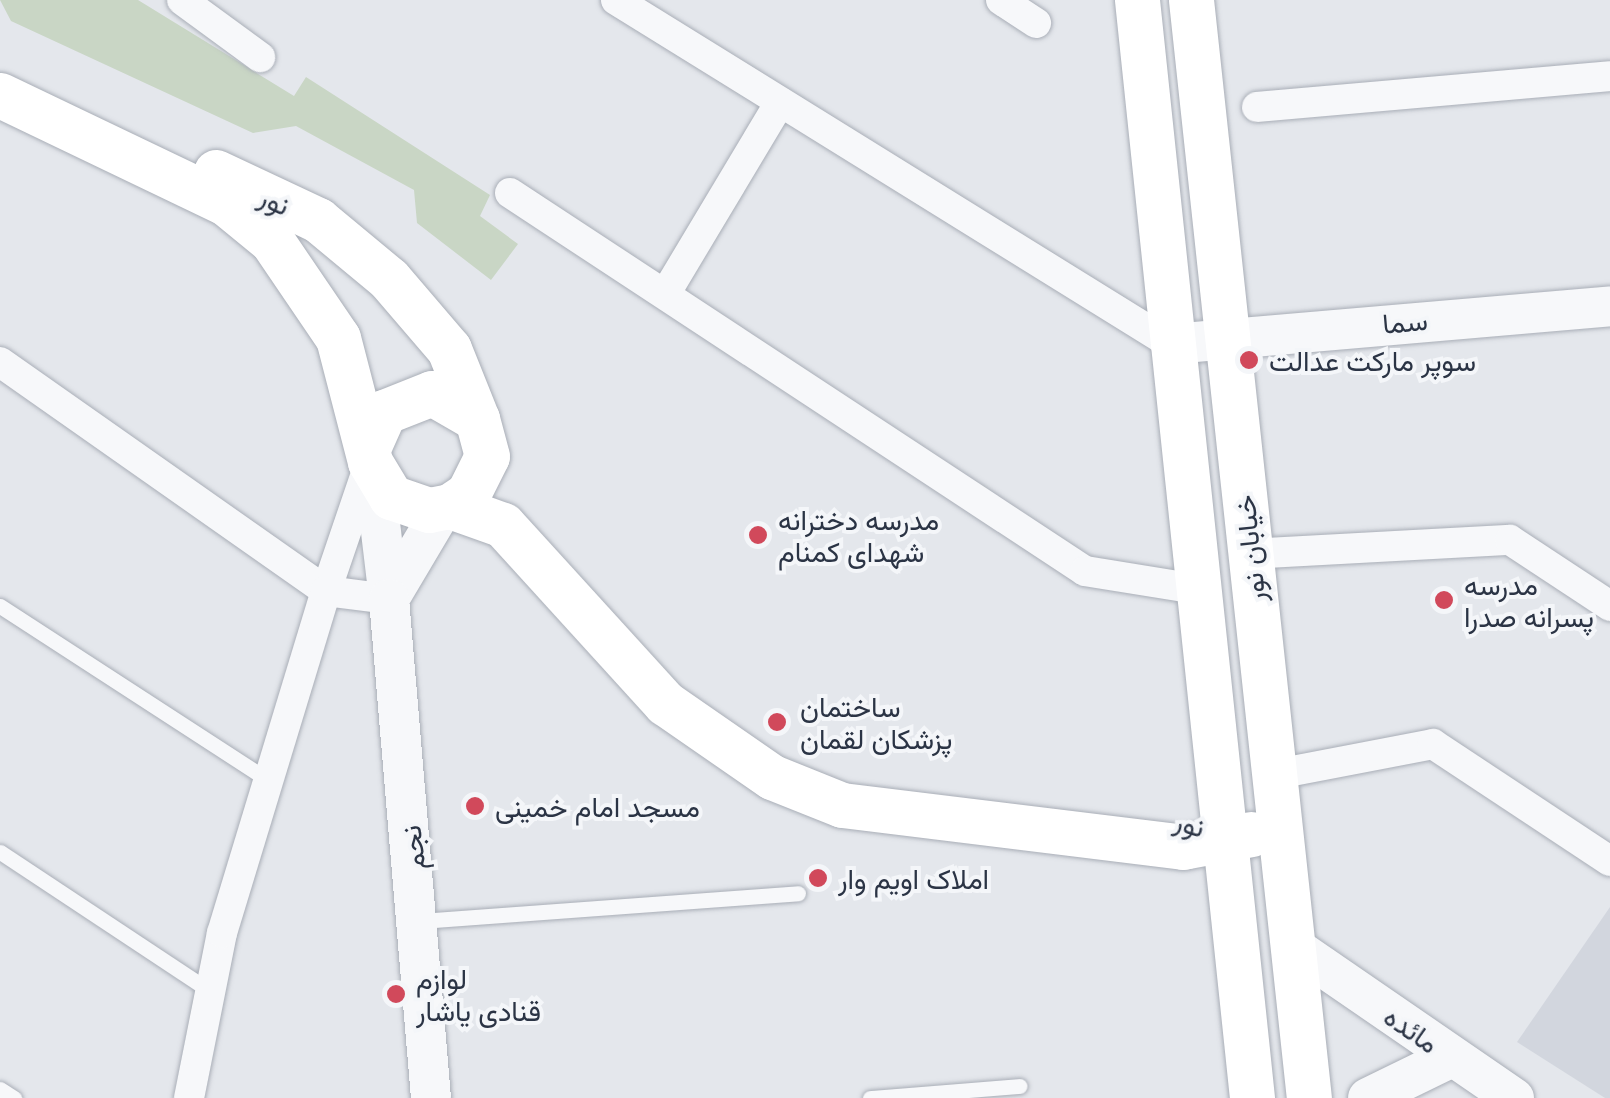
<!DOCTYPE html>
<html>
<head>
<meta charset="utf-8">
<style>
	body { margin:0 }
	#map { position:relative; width:1610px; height:1098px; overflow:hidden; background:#e4e7ec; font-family:Lato,Vazirmatn,sans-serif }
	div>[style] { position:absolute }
	.built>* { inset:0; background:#d2d6de }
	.green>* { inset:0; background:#c9d6c5 }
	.roads { filter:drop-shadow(0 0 2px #a9aeb7) drop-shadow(0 0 2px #a9aeb7) }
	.service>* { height:15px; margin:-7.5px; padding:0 7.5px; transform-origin:7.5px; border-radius:7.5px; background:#f7f8fa }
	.minor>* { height:30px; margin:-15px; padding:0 15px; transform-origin:15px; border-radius:15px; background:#f7f8fa }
	.tertiary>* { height:40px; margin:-20px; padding:0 20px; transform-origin:20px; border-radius:20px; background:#f7f8fa }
	.secondary>* { height:45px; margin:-22.5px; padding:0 22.5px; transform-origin:22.5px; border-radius:22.5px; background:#fff }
	.dots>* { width:28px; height:28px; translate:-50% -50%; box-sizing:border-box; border:5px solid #f4f6f9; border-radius:50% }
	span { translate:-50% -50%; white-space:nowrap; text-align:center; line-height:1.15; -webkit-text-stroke:8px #f4f6f9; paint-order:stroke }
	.street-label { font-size:28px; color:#2b3445 }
	.poi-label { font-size:28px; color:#2b3445 }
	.left { translate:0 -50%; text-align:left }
</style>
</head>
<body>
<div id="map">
	<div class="built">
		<i style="clip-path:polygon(1610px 907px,1610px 1098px,1605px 1098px,1517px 1042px)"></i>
	</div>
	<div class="green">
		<i style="clip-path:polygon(0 0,138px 0,294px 96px,306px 77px,490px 195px,480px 216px,518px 244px,491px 280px,417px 223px,414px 190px,296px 126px,253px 133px,11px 21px)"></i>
	</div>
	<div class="roads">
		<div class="service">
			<i style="left:0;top:606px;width:321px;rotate:33deg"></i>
			<i style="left:0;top:852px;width:252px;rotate:33.5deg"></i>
			<i style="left:421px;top:921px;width:378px;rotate:-4.2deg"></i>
			<i style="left:0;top:1089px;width:17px;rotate:33deg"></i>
			<i style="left:870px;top:1098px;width:150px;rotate:-4.6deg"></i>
		</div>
		<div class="minor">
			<i style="left:182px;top:0;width:97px;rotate:36.2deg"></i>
			<i style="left:616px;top:0;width:653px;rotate:31.79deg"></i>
			<i style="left:1001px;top:0;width:42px;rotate:33.3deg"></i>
			<i style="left:1257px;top:107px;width:354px;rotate:-5deg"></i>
			<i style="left:510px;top:193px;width:688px;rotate:33.32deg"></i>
			<i style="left:1085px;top:571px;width:112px;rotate:9.2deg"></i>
			<i style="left:667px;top:291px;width:220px;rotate:-59.1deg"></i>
			<i style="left:0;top:362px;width:398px;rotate:35.1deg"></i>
			<i style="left:326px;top:591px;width:133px;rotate:-71.2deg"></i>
			<i style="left:1249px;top:554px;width:261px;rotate:-3.1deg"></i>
			<i style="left:1510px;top:540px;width:120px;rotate:33.4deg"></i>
			<i style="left:1272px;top:775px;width:164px;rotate:-10.9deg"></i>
			<i style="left:1433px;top:744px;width:212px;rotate:33.5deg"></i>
			<i style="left:189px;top:1098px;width:168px;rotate:-78.7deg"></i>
			<i style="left:222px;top:933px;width:357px;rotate:-73.1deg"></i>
			<i style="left:326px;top:591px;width:64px;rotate:7.2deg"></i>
		</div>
		<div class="tertiary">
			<i style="left:1171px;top:344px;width:441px;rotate:-4.9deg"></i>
			<i style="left:374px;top:473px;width:127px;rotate:83.2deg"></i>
			<i style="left:389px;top:599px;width:106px;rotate:-59.3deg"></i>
			<i style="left:389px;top:599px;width:501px;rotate:85.19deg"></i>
			<i style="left:1294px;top:947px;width:267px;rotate:34.5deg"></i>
			<i style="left:1368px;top:1098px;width:93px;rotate:-26deg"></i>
		</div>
		<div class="secondary">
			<i style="left:1137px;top:0;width:1104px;rotate:84.02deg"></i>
			<i style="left:1191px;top:0;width:1104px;rotate:83.87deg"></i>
			<i style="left:0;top:95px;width:252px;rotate:25.6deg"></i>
			<i style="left:227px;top:204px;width:58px;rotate:39.4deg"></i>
			<i style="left:272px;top:241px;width:117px;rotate:55.8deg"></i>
			<i style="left:338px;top:338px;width:128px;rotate:75.5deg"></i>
			<i style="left:370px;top:462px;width:41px;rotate:59deg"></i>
			<i style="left:391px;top:497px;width:40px;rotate:18.9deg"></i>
			<i style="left:429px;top:510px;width:21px;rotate:-11deg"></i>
			<i style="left:450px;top:506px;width:22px;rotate:-34deg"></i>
			<i style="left:468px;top:494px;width:42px;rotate:-63.4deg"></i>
			<i style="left:487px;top:456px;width:38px;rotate:-105deg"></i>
			<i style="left:477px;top:419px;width:52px;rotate:-150deg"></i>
			<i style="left:432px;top:393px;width:52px;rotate:158.4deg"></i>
			<i style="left:384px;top:412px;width:35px;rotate:114deg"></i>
			<i style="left:216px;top:172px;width:113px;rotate:25.2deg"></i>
			<i style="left:318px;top:220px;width:92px;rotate:39.7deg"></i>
			<i style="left:389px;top:279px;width:92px;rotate:49.4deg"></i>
			<i style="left:449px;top:349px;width:75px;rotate:68.2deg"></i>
			<i style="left:450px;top:506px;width:56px;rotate:19.7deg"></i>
			<i style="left:503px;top:525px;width:241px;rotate:47.7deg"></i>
			<i style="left:665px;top:703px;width:130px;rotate:34.7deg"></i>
			<i style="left:772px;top:777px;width:75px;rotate:21.8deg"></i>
			<i style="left:842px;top:805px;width:344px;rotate:7deg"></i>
			<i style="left:1183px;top:847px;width:69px;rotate:-10.8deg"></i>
		</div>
	</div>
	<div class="dots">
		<i style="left:1249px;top:360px;background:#d1495b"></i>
		<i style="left:758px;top:535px;background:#d1495b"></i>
		<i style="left:1444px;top:600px;background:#d1495b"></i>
		<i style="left:777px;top:722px;background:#d1495b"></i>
		<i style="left:475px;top:806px;background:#d1495b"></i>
		<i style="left:818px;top:878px;background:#d1495b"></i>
		<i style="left:396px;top:994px;background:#d1495b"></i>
	</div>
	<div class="street-label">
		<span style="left:275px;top:200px;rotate:25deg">نور</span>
		<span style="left:1405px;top:321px;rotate:-5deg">سما</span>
		<span style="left:1249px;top:549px;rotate:-96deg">خیابان نور</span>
		<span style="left:1190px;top:823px;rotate:17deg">نور</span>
		<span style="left:412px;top:848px;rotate:-97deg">نجم</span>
		<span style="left:1412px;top:1029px;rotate:35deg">مائده</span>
	</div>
	<div class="poi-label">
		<span class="left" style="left:1269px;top:360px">سوپر مارکت عدالت</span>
		<span class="left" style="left:778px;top:535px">مدرسه دخترانه<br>شهدای کمنام</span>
		<span class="left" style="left:1464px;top:600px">مدرسه<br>پسرانه صدرا</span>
		<span class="left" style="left:800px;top:722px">ساختمان<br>پزشکان لقمان</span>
		<span class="left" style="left:495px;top:806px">مسجد امام خمینی</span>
		<span class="left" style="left:838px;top:878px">املاک اویم وار</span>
		<span class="left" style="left:416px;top:994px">لوازم<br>قنادی یاشار</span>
	</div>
</div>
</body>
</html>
